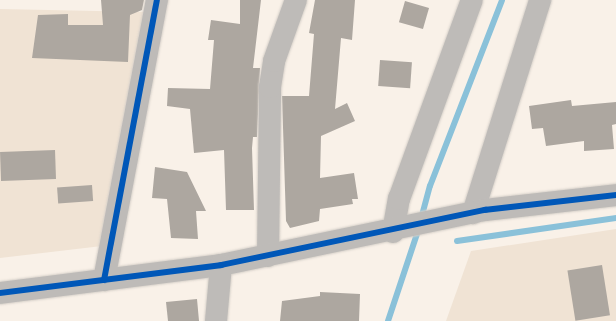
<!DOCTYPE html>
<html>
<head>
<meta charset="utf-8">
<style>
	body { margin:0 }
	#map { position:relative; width:616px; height:321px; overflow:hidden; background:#f9f1e8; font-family:Barlow,sans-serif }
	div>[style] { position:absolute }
	.built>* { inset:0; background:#f0e3d4 }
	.stream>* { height:6px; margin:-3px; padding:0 3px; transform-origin:3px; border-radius:3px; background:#8ac1d9 }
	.building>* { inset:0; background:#ada7a0; transform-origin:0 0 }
	.roads { filter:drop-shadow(0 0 1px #d5cfc8) drop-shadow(0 0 1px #d5cfc8) }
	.minor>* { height:22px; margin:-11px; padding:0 11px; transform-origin:11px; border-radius:11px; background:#bebbb8 }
	.cycleway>* { height:6px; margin:-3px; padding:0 3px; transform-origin:3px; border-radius:3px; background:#0057b8 }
	span { translate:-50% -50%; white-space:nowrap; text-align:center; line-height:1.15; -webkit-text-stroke:4px #fff1e2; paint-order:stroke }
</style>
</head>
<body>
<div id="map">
	<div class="built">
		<i style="clip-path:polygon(0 9px,145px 12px,102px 246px,0 258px)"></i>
		<i style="clip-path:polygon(616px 229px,616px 321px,446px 321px,471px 251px)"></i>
	</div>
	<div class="stream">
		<i style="left:421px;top:219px;width:34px;rotate:-75deg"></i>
		<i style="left:430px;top:186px;width:199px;rotate:-68.8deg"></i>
		<i style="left:457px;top:241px;width:161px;rotate:-8.2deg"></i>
		<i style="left:388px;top:321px;width:98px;rotate:-71.6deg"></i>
	</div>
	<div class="building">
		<i style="clip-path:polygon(101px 0,144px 0,142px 10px,130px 15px,128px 62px,32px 58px,38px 15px,68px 14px,68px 25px,103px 25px)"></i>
		<i style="clip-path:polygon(240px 0,261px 0,253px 68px,260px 68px,257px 137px,253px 137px,252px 148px,254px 210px,226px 210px,224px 150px,194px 153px,190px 109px,167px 106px,168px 88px,210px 89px,214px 40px,208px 40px,211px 20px,240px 24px)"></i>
		<i style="clip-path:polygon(315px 0,355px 0,352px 40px,341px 38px,335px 109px,347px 103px,355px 121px,321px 136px,320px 178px,354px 173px,358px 199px,352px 199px,353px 204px,320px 209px,319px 221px,290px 228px,286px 221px,282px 96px,309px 96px,314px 34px,309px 33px)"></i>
		<i style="left:405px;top:1px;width:25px;height:22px;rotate:16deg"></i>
		<i style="left:380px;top:60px;width:32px;height:26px;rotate:4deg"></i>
		<i style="clip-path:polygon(571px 100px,572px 106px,616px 102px,616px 124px,612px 125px,614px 149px,584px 151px,584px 141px,546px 146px,543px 128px,532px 129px,529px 106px)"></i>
		<i style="left:55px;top:150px;width:29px;height:55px;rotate:88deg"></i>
		<i style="clip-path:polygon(155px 167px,187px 172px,206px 211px,196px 211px,198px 239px,171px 238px,167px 199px,152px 198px)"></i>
		<i style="left:92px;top:185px;width:16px;height:35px;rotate:86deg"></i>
		<i style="left:602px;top:265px;width:51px;height:35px;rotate:81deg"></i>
		<i style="clip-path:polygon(320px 292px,360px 294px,359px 321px,280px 321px,282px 301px,320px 296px)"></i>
		<i style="clip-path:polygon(197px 299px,199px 321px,168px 321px,166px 302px)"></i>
	</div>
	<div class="roads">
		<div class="minor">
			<i style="left:473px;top:213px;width:223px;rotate:-72.5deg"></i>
			<i style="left:393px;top:232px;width:34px;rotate:-80deg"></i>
			<i style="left:399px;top:199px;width:212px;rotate:-69.9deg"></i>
			<i style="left:268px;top:256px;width:169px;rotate:-89.3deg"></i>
			<i style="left:270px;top:87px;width:26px;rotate:-81deg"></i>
			<i style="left:274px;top:61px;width:65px;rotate:-70.2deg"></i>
			<i style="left:104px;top:280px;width:285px;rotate:-79.3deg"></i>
			<i style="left:0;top:293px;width:223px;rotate:-7.2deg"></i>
			<i style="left:221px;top:265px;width:270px;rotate:-11.8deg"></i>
			<i style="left:485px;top:210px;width:132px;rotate:-6.5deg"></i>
			<i style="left:216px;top:321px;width:56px;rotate:-84.9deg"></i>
		</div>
	</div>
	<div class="cycleway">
		<i style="left:104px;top:280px;width:285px;rotate:-79.3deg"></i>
		<i style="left:0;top:293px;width:223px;rotate:-7.2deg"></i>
		<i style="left:221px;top:265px;width:270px;rotate:-11.8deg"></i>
		<i style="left:485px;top:210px;width:132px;rotate:-6.5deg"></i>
	</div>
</div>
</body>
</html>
